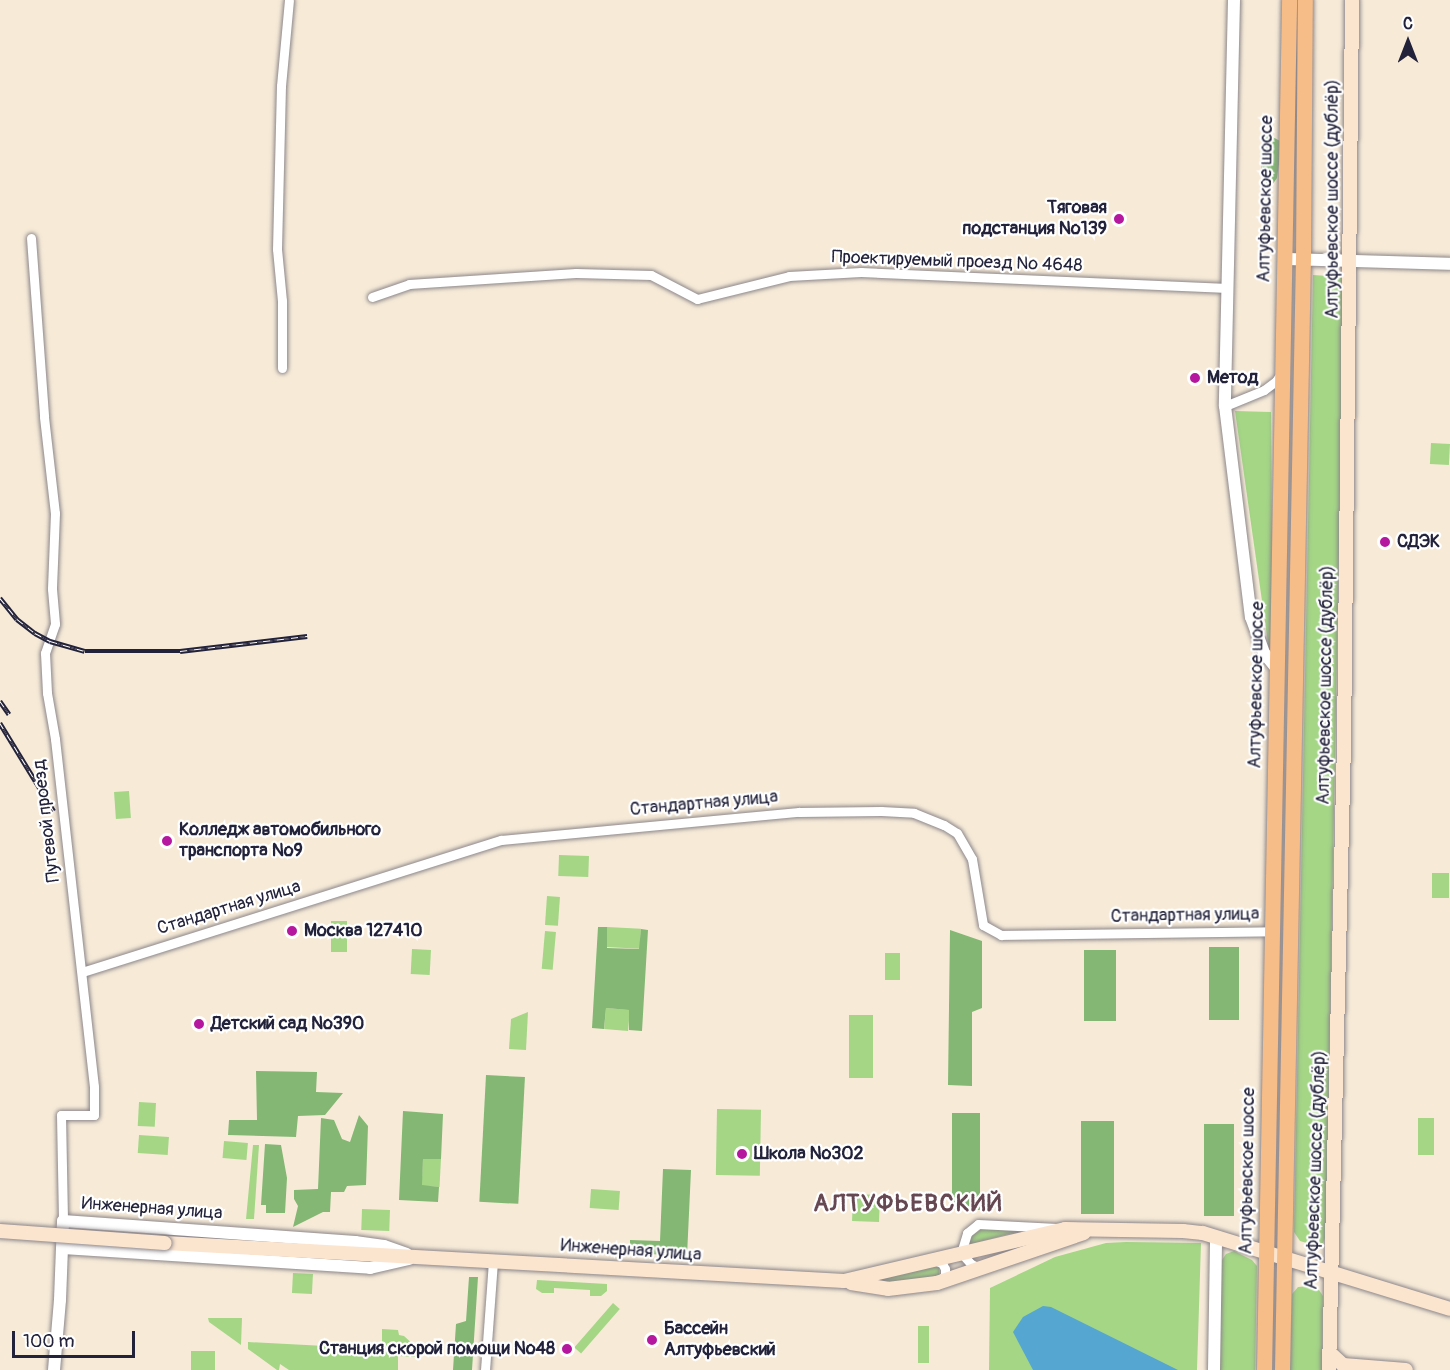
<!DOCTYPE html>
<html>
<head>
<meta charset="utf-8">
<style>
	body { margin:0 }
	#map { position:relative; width:1450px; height:1370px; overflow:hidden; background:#f7ebd8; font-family:Pangolin,sans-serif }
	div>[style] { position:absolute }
	.green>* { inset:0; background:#a4d686; transform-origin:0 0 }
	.forest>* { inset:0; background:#83b773; transform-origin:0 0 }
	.water>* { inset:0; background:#55a6d0 }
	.roads { filter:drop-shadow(0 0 2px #8c868a) drop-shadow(0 0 2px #8c868a) }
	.minor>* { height:9px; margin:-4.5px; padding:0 4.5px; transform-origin:4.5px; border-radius:4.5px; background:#fff }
	.tertiary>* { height:12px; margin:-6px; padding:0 6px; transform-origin:6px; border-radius:6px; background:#fff }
	.secondary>* { height:14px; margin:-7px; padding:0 7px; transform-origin:7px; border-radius:7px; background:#fce5cf }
	.primary>* { height:15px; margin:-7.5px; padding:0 7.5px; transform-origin:7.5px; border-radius:7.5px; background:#f7bd88 }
	.rail>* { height:4.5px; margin-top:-2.25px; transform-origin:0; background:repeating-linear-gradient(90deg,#fff 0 7px,#22223b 0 14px); box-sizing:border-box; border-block:2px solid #22223b }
	.bridges { filter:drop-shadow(0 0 2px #8c868a) drop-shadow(0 0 2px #8c868a) }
	.secondary-bridge>* { height:14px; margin:-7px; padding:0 7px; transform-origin:7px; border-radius:7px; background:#fce5cf }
	.dots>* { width:16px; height:16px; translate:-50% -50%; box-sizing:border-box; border:3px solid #fff; border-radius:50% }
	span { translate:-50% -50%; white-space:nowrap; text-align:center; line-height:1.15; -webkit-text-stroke:4.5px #fff; paint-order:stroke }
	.street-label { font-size:18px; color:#22223b }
	.poi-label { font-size:18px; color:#22223b; font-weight:700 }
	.right { translate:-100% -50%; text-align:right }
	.left { translate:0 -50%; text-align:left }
	.district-label { font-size:24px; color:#664852; font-weight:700; letter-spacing:1.5px }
	.north { position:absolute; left:1378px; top:12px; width:60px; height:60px; -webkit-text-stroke:4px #fff; paint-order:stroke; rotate:0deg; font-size:16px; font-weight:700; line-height:24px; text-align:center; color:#22223b }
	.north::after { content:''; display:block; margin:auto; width:21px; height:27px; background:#22223b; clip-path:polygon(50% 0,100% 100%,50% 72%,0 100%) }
	.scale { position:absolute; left:12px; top:1331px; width:123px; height:27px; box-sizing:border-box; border:3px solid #22223b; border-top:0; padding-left:8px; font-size:18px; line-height:21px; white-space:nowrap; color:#22223b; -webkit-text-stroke:4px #fff; paint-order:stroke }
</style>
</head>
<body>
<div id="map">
	<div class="green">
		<i style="clip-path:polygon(1313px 275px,1344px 277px,1326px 1236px,1323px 1243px,1317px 1246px,1300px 1241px,1294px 1232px)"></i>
		<i style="clip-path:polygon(1235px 411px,1271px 412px,1273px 652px,1269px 650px)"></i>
		<i style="left:1431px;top:443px;width:19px;height:21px;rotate:3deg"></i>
		<i style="left:129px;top:791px;width:27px;height:15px;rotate:86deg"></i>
		<i style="left:559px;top:855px;width:30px;height:21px;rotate:2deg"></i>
		<i style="left:1432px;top:873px;width:17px;height:25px"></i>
		<i style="left:547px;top:896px;width:13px;height:29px;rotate:4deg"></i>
		<i style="left:331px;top:921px;width:16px;height:31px"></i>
		<i style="left:607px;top:927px;width:34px;height:20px;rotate:3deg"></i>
		<i style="left:545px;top:931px;width:11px;height:38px;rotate:5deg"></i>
		<i style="left:412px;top:949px;width:19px;height:25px;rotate:3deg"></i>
		<i style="left:885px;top:953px;width:15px;height:27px"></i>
		<i style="left:606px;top:1008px;width:24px;height:21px;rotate:5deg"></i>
		<i style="clip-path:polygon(528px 1012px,526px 1050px,509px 1049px,511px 1019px)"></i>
		<i style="left:849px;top:1015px;width:24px;height:63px"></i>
		<i style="left:139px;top:1102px;width:17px;height:24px;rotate:3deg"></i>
		<i style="left:717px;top:1109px;width:44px;height:66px;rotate:1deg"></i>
		<i style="left:1418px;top:1118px;width:16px;height:37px"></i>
		<i style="left:139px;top:1135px;width:30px;height:18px;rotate:4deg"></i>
		<i style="left:224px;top:1141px;width:24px;height:17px;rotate:5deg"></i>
		<i style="clip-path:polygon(253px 1145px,259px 1145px,254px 1219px,246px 1219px)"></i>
		<i style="left:423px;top:1158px;width:18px;height:28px;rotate:3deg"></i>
		<i style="left:591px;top:1189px;width:29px;height:19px;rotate:4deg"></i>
		<i style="left:853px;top:1194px;width:27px;height:27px;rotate:2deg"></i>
		<i style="left:362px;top:1209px;width:28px;height:21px;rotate:2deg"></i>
		<i style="clip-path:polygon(982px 1229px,985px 1229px,1024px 1230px,968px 1245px,968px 1238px)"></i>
		<i style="clip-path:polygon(1126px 1242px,1201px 1243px,1197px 1370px,989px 1370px,990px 1288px,1055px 1257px,1106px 1243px)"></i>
		<i style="clip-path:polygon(1234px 1251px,1252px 1260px,1257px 1266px,1255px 1370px,1219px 1370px,1222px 1260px,1226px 1254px)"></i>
		<i style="clip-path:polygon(935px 1265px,939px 1268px,939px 1275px,917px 1281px,881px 1283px,867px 1280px)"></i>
		<i style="left:293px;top:1273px;width:20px;height:20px;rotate:3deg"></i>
		<i style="clip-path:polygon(537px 1280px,607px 1284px,607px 1291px,601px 1296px,590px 1296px,590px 1290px,554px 1288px,554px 1293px,542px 1293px,536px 1289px)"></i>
		<i style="clip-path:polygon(1309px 1286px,1319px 1290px,1323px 1296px,1322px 1370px,1290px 1370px,1292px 1294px,1298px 1287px)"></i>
		<i style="left:613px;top:1303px;width:9px;height:59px;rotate:41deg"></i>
		<i style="clip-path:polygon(208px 1318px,242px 1318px,241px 1345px,209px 1322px)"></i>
		<i style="left:918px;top:1326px;width:11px;height:37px"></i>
		<i style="clip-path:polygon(382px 1329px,398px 1330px,399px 1335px,404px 1336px,415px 1346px,416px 1357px,398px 1356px,398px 1370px,289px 1370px,280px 1364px,279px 1370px,277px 1370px,248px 1349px,248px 1342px,382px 1349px)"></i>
		<i style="left:191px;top:1351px;width:24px;height:19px"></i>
	</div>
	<div class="forest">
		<i style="clip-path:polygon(1267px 134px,1280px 141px,1281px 149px,1277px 178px,1272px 185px,1268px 185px,1261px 175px,1262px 141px)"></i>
		<i style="clip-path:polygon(598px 927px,607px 927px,607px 948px,639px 949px,641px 929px,648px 930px,642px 1031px,629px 1030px,629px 1010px,606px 1008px,604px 1029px,592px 1028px)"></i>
		<i style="clip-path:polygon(950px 930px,982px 941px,982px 1008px,972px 1012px,972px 1086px,948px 1085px)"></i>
		<i style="left:1209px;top:947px;width:30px;height:73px"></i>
		<i style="left:1084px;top:950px;width:32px;height:71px"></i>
		<i style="clip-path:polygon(256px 1071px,317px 1072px,316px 1092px,343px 1093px,325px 1115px,298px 1116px,296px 1137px,228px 1135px,229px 1120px,257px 1120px)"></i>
		<i style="left:486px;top:1075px;width:39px;height:127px;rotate:3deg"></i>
		<i style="clip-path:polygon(403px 1111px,443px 1114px,441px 1159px,423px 1159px,422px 1185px,439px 1187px,438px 1202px,399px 1200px)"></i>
		<i style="left:952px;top:1113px;width:28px;height:97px"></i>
		<i style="clip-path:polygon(359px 1115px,368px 1126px,366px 1185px,347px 1186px,344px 1192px,331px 1192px,330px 1212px,323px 1212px,293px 1227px,298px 1206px,294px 1199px,294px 1190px,318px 1189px,321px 1118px,334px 1120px,342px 1139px,350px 1142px)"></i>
		<i style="left:1081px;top:1121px;width:33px;height:93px"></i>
		<i style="left:1204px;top:1124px;width:30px;height:92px"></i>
		<i style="clip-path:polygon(265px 1144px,281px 1145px,287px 1178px,285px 1213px,266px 1213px,266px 1205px,261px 1205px)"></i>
		<i style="clip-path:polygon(663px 1169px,691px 1170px,687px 1256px,630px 1253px,630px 1240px,660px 1241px)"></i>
		<i style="clip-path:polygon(469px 1277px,478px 1277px,472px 1370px,453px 1370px,456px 1324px,466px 1321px)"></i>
	</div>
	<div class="water">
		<i style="clip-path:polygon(1043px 1306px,1051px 1307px,1178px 1370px,1033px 1370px,1013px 1332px,1023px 1317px)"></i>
	</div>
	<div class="roads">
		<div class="minor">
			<i style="left:31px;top:238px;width:179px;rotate:85.8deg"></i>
			<i style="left:44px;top:417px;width:97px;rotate:83.5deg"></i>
			<i style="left:55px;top:513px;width:76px;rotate:92.3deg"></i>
			<i style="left:52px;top:589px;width:35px;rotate:85deg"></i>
			<i style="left:55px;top:624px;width:31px;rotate:109deg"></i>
			<i style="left:45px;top:653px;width:40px;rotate:87.1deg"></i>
			<i style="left:47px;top:693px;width:47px;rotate:80.1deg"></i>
			<i style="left:55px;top:739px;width:350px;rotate:83.6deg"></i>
			<i style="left:94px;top:1087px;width:28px;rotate:90deg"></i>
			<i style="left:94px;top:1115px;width:33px;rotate:180deg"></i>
			<i style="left:61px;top:1115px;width:106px;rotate:88.9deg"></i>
			<i style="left:372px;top:297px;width:39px;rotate:-19deg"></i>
			<i style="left:409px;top:284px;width:167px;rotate:-3.8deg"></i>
			<i style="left:576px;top:273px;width:75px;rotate:1.5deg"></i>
			<i style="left:651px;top:275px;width:52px;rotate:27.6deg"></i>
			<i style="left:697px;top:299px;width:95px;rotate:-14deg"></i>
			<i style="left:789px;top:276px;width:72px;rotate:-3.2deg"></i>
			<i style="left:861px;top:272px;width:367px;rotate:2.5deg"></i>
			<i style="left:282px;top:368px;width:67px;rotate:-90deg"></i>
			<i style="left:282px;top:301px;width:52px;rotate:-95.5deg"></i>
			<i style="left:277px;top:249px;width:163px;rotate:-88.6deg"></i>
			<i style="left:281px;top:86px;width:86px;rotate:-84.7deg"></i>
			<i style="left:1225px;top:406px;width:42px;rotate:-22.3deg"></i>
			<i style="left:1264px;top:390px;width:15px;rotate:-37deg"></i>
			<i style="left:1276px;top:381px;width:7px;rotate:-56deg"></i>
			<i style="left:82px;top:972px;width:439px;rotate:-17.5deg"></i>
			<i style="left:501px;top:840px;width:299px;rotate:-5.4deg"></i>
			<i style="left:799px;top:812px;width:82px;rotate:-0.7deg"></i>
			<i style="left:881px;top:811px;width:33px;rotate:3deg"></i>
			<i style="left:914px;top:813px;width:32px;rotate:22deg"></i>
			<i style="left:944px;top:825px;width:15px;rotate:32deg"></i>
			<i style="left:957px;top:833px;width:30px;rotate:60deg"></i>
			<i style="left:972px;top:859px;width:67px;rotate:80.5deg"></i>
			<i style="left:983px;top:925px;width:21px;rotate:29deg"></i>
			<i style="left:1001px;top:935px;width:271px;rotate:-0.8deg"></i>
			<i style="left:934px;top:1260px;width:9px;rotate:21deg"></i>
			<i style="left:942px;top:1263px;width:7px;rotate:63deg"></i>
			<i style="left:945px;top:1269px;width:6px;rotate:90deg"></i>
			<i style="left:945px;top:1275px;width:9px;rotate:131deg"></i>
			<i style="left:980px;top:1268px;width:10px;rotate:-156deg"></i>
			<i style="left:971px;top:1264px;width:15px;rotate:-132deg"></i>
			<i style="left:961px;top:1253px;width:21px;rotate:-73deg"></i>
			<i style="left:967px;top:1233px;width:14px;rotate:-39deg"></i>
			<i style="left:978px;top:1224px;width:79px;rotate:2.9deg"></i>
			<i style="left:485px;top:1370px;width:109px;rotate:-85.8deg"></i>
		</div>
		<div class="tertiary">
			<i style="left:1234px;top:0;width:406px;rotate:91.3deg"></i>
			<i style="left:1225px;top:406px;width:213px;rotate:83deg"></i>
			<i style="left:1251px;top:617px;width:38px;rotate:70deg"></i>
			<i style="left:1264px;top:653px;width:21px;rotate:51deg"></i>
			<i style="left:1285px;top:259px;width:165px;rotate:1.7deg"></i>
			<i style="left:63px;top:1248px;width:308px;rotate:3.7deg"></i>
			<i style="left:370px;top:1268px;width:40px;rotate:-13deg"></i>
			<i style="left:54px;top:1370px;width:70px;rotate:-85.1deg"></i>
			<i style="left:60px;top:1300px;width:79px;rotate:-87.8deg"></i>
			<i style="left:63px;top:1221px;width:293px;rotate:4.1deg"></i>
			<i style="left:355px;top:1242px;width:29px;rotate:8deg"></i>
			<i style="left:384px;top:1246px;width:24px;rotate:19deg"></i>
			<i style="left:1214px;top:1370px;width:133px;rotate:-89.1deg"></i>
		</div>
		<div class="secondary">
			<i style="left:165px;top:1243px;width:680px;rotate:3.2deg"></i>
			<i style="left:844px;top:1281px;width:227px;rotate:-13.2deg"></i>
			<i style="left:1065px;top:1229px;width:118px;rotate:1deg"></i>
			<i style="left:1183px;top:1231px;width:20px;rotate:6deg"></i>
			<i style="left:1203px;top:1233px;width:258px;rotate:17.1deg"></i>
			<i style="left:851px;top:1283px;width:37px;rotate:9deg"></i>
			<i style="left:888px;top:1289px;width:49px;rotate:-7deg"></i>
			<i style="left:937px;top:1283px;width:155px;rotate:-18.8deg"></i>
			<i style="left:1329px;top:1352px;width:19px;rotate:43deg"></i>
			<i style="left:1343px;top:1365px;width:63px;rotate:4.5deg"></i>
			<i style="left:1329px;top:1370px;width:627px;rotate:-88.63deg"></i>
			<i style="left:1344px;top:743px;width:743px;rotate:-89.38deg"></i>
		</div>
		<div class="primary">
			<i style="left:1264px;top:1370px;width:1370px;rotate:-88.95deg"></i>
			<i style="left:1282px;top:1370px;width:1110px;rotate:-88.92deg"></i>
			<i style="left:1303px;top:260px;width:260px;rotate:-89.6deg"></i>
		</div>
	</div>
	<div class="rail">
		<i style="left:0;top:598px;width:27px;rotate:51deg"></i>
		<i style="left:17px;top:619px;width:23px;rotate:38deg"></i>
		<i style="left:35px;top:633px;width:17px;rotate:28deg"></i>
		<i style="left:50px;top:641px;width:36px;rotate:16deg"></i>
		<i style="left:85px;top:651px;width:95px"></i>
		<i style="left:180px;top:651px;width:128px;rotate:-6.7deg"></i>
		<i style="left:0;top:701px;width:16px;rotate:55deg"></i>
		<i style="left:0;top:723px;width:103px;rotate:58.5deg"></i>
	</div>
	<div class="bridges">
		<div class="secondary-bridge">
			<i style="left:0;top:1231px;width:165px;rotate:4.2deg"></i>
		</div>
	</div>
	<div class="dots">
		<i style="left:1119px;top:219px;background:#b5179e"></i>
		<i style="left:1195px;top:378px;background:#b5179e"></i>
		<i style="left:1385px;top:542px;background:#b5179e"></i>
		<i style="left:167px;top:841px;background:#b5179e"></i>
		<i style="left:292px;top:931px;background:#b5179e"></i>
		<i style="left:199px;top:1024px;background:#b5179e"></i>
		<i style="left:742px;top:1154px;background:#b5179e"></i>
		<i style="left:652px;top:1340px;background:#b5179e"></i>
		<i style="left:567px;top:1349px;background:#b5179e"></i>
	</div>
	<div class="street-label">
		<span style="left:1266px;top:199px;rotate:-89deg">Алтуфьевское шоссе</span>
		<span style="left:1333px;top:199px;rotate:-90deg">Алтуфьевское шоссе (дублёр)</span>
		<span style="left:957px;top:262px;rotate:2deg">Проектируемый проезд № 4648</span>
		<span style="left:1257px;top:685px;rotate:-89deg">Алтуфьевское шоссе</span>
		<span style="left:1326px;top:685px;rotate:-89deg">Алтуфьевское шоссе (дублёр)</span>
		<span style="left:704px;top:804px;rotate:-5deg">Стандартная улица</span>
		<span style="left:47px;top:821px;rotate:-97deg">Путевой проезд</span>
		<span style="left:229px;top:908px;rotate:-17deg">Стандартная улица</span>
		<span style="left:1185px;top:916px;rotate:-1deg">Стандартная улица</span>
		<span style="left:1316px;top:1170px;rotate:-88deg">Алтуфьевское шоссе (дублёр)</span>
		<span style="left:1248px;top:1171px;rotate:-89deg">Алтуфьевское шоссе</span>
		<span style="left:152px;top:1209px;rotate:4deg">Инженерная улица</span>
		<span style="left:631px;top:1251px;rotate:4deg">Инженерная улица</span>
	</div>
	<div class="poi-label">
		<span class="right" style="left:1107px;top:219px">Тяговая<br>подстанция №139</span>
		<span class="left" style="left:1207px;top:378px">Метод</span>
		<span class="left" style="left:1397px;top:542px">СДЭК</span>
		<span class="left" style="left:179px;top:841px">Колледж автомобильного<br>транспорта №9</span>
		<span class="left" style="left:304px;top:931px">Москва 127410</span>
		<span class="left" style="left:211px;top:1024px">Детский сад №390</span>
		<span class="left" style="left:754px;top:1154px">Школа №302</span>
		<span class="left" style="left:664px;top:1340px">Бассейн<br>Алтуфьевский</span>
		<span class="right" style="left:555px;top:1349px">Станция скорой помощи №48</span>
	</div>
	<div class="district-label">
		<span style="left:908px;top:1204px">АЛТУФЬЕВСКИЙ</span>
	</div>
	<div class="north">С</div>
	<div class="scale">100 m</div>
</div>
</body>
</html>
